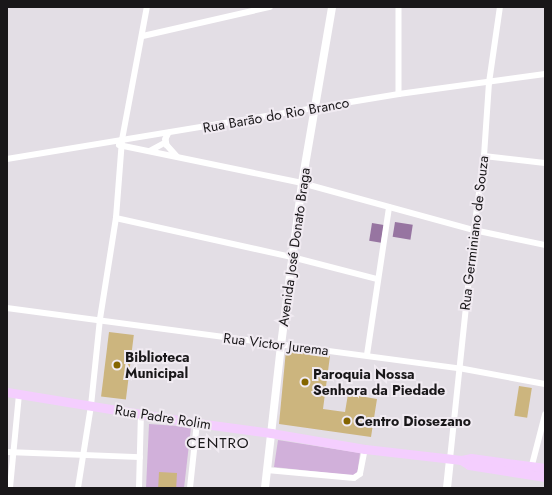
<!DOCTYPE html>
<html>
<head>
<meta charset="utf-8">
<style>
	body { margin:0 }
	#map { position:relative; width:552px; height:495px; overflow:hidden; background:#e3dee5; font-family:Jost,sans-serif }
	div>[style] { position:absolute }
	.green>* { inset:0; background:#d1b0da }
	.water>* { inset:0; background:#9775a1; transform-origin:0 0 }
	.building>* { inset:0; background:#ccb57e; transform-origin:0 0 }
	.street>* { height:5.5px; margin:-2.75px; padding:0 2.75px; transform-origin:2.75px; border-radius:2.75px; background:#fff }
	.secondary>* { height:8px; margin:-4px; padding:0 4px; transform-origin:4px; border-radius:4px; background:#fff }
	.primary>* { height:9px; margin:-4.5px; padding:0 4.5px; transform-origin:4.5px; border-radius:4.5px; background:#f4cefe }
	.dots>* { width:11px; height:11px; translate:-50% -50%; box-sizing:border-box; border:2px solid #f1ebf2; border-radius:50% }
	span { translate:-50% -50%; white-space:nowrap; text-align:center; line-height:1.15; -webkit-text-stroke:4px #f1ebf2; paint-order:stroke }
	.street-label { font-size:14px; color:#191719 }
	.poi-label { font-size:14px; color:#191719; font-weight:700 }
	.left { translate:0 -50%; text-align:left }
	.neighbourhood-label { font-size:15px; color:#191719; letter-spacing:1px }
	.frame { position:absolute; inset:0; border:8px solid #191719; pointer-events:none }
</style>
</head>
<body>
<div id="map">
	<div class="green">
		<i style="clip-path:polygon(149px 424px,191px 427px,184px 488px,146px 488px)"></i>
		<i style="clip-path:polygon(278px 440px,360px 453px,357px 476px,274px 467px)"></i>
	</div>
	<div class="water">
		<i style="left:395px;top:222px;width:18px;height:15px;rotate:9deg"></i>
		<i style="left:372px;top:223px;width:12px;height:18px;rotate:9deg"></i>
	</div>
	<div class="building">
		<i style="left:109px;top:332px;width:25px;height:65px;rotate:7deg"></i>
		<i style="clip-path:polygon(286px 350px,330px 356px,323px 409px,345px 412px,348px 394px,377px 399px,371px 437px,279px 424px)"></i>
		<i style="left:519px;top:386px;width:13px;height:30px;rotate:9deg"></i>
		<i style="left:159px;top:472px;width:18px;height:16px;rotate:3deg"></i>
	</div>
	<div class="street">
		<i style="left:399px;top:7px;width:87px;rotate:90deg"></i>
		<i style="left:143px;top:36px;width:130px;rotate:-12.9deg"></i>
		<i style="left:169px;top:133px;width:7px;rotate:117deg"></i>
		<i style="left:166px;top:139px;width:6px;rotate:81deg"></i>
		<i style="left:167px;top:145px;width:15px;rotate:48deg"></i>
		<i style="left:119px;top:145px;width:187px;rotate:11.7deg"></i>
		<i style="left:302px;top:183px;width:178px;rotate:15.3deg"></i>
		<i style="left:474px;top:230px;width:73px;rotate:11.9deg"></i>
		<i style="left:150px;top:151px;width:18px;rotate:-29deg"></i>
		<i style="left:484px;top:156px;width:61px;rotate:6.5deg"></i>
		<i style="left:7px;top:159px;width:397px;rotate:-9.4deg"></i>
		<i style="left:399px;top:94px;width:147px;rotate:-7.8deg"></i>
		<i style="left:116px;top:218px;width:180px;rotate:12.5deg"></i>
		<i style="left:292px;top:257px;width:88px;rotate:14.5deg"></i>
		<i style="left:7px;top:308px;width:456px;rotate:7.6deg"></i>
		<i style="left:459px;top:368px;width:87px;rotate:10.5deg"></i>
		<i style="left:367px;top:355px;width:149px;rotate:-81.5deg"></i>
		<i style="left:7px;top:452px;width:133px;rotate:2.2deg"></i>
		<i style="left:450px;top:459px;width:230px;rotate:-84deg"></i>
		<i style="left:474px;top:230px;width:75px;rotate:-82.3deg"></i>
		<i style="left:484px;top:156px;width:73px;rotate:-86.1deg"></i>
		<i style="left:489px;top:83px;width:77px;rotate:-81.8deg"></i>
		<i style="left:531px;top:469px;width:56px;rotate:-75.5deg"></i>
		<i style="left:267px;top:470px;width:87px;rotate:5.3deg"></i>
		<i style="left:354px;top:478px;width:7px;rotate:-34deg"></i>
		<i style="left:360px;top:474px;width:25px;rotate:-79deg"></i>
		<i style="left:10px;top:488px;width:94px;rotate:-84.5deg"></i>
		<i style="left:78px;top:488px;width:83px;rotate:-81deg"></i>
		<i style="left:91px;top:406px;width:87px;rotate:-84.1deg"></i>
		<i style="left:100px;top:319px;width:102px;rotate:-81deg"></i>
		<i style="left:116px;top:218px;width:78px;rotate:-85.6deg"></i>
		<i style="left:122px;top:140px;width:135px;rotate:-79.4deg"></i>
		<i style="left:139px;top:488px;width:74px;rotate:-88.5deg"></i>
		<i style="left:190px;top:488px;width:65px;rotate:-83.9deg"></i>
	</div>
	<div class="secondary">
		<i style="left:265px;top:488px;width:144px;rotate:-83.6deg"></i>
		<i style="left:281px;top:345px;width:163px;rotate:-82.6deg"></i>
		<i style="left:302px;top:183px;width:179px;rotate:-80.3deg"></i>
		<i style="left:447px;top:488px;width:29px;rotate:-84deg"></i>
	</div>
	<div class="primary">
		<i style="left:7px;top:392px;width:193px;rotate:9.3deg"></i>
		<i style="left:197px;top:423px;width:75px;rotate:7.7deg"></i>
		<i style="left:271px;top:433px;width:95px;rotate:9.7deg"></i>
		<i style="left:365px;top:449px;width:97px;rotate:6.5deg"></i>
		<i style="left:461px;top:460px;width:10px;rotate:-11deg"></i>
		<i style="left:471px;top:458px;width:75px;rotate:7.7deg"></i>
		<i style="left:461px;top:460px;width:9px;rotate:32deg"></i>
		<i style="left:469px;top:465px;width:77px;rotate:9deg"></i>
	</div>
	<div class="dots">
		<i style="left:117px;top:365px;background:#846500"></i>
		<i style="left:305px;top:382px;background:#846500"></i>
		<i style="left:347px;top:421px;background:#846500"></i>
	</div>
	<div class="street-label">
		<span style="left:276px;top:115px;rotate:-10deg">Rua Barāo do Rio Branco</span>
		<span style="left:474px;top:233px;rotate:-83deg">Rua Germiniano de Souza</span>
		<span style="left:294px;top:247px;rotate:-82deg">Avenida José Donato Braga</span>
		<span style="left:276px;top:344px;rotate:7deg">Rua Victor Jurema</span>
		<span style="left:163px;top:417px;rotate:9deg">Rua Padre Rolim</span>
	</div>
	<div class="poi-label">
		<span class="left" style="left:125px;top:365px">Biblioteca<br>Municipal</span>
		<span class="left" style="left:313px;top:382px">Paroquia Nossa<br>Senhora da Piedade</span>
		<span class="left" style="left:355px;top:421px">Centro Diosezano</span>
	</div>
	<div class="neighbourhood-label">
		<span style="left:218px;top:444px">CENTRO</span>
	</div>
	<div class="frame"></div>
</div>
</body>
</html>
